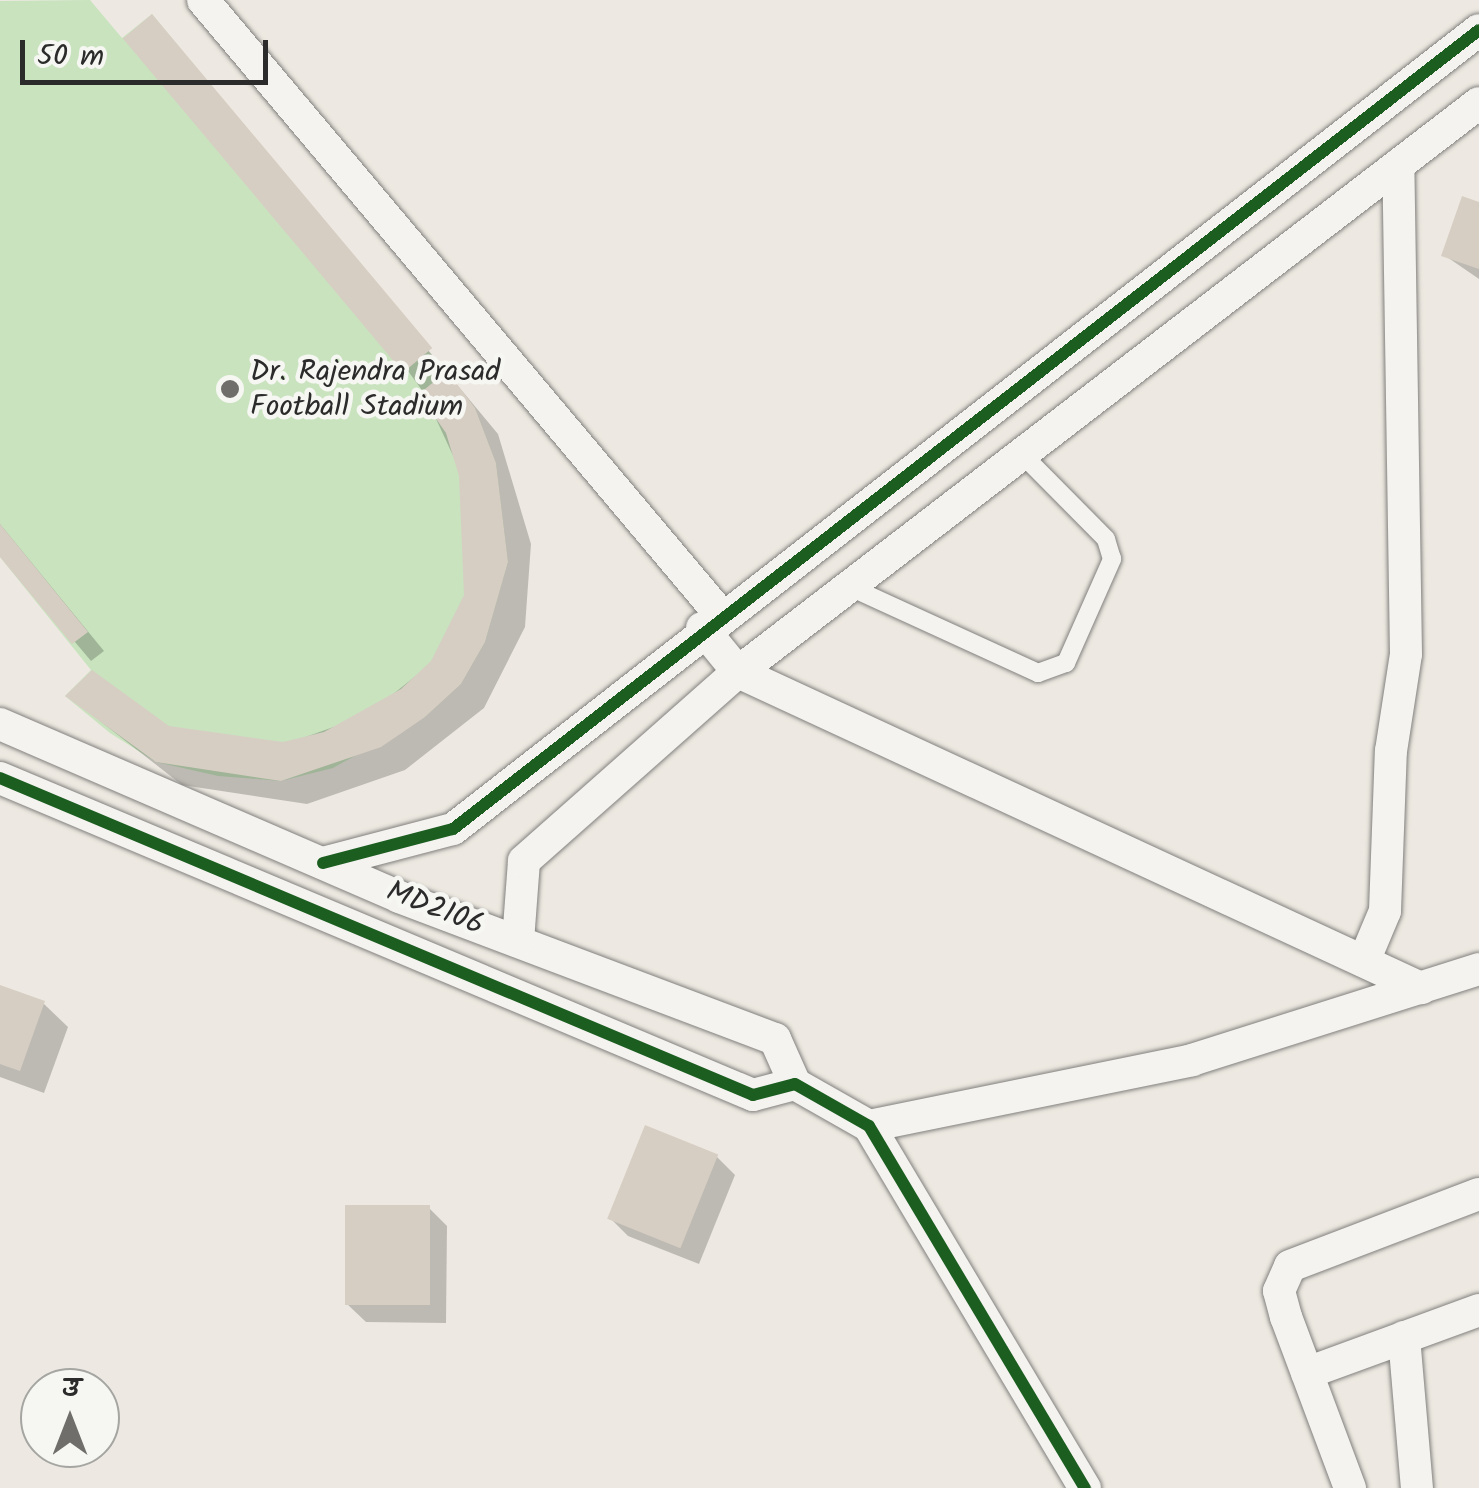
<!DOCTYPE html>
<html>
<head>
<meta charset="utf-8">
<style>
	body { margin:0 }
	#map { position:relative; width:1479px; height:1488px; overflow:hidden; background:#ede9e2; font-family:Kalam,"Playpen Sans Deva",sans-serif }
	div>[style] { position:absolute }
	.green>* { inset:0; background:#c8e3be }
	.shadow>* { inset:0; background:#0003 }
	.building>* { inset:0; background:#d7cec3; transform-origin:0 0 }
	.roads { filter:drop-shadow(0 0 2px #82807d) drop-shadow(0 0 2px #82807d) }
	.service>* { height:18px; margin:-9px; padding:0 9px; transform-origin:9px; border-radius:9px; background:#f4f3f0 }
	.minor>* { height:32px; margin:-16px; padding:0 16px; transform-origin:16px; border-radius:16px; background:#f4f3f0 }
	.cycleway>* { height:12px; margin:-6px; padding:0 6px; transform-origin:6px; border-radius:6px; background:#1b5e20 }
	.dots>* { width:28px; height:28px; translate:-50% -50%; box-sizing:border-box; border:5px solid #f6f6f2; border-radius:50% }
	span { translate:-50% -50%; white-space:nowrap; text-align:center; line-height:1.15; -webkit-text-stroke:9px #f6f6f2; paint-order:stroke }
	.poi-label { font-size:30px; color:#2b2b2b }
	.left { translate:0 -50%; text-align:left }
	.street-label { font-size:30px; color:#2b2b2b }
	.north { position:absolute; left:20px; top:1368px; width:100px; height:100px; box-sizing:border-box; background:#f6f6f2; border:2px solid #a5a5a2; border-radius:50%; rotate:0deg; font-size:28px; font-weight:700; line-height:40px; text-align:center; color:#2b2b2b }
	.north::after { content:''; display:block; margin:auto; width:35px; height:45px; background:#6f6e6b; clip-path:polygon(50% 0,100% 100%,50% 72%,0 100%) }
	.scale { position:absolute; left:20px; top:40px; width:248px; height:45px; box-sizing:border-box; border:5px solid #2b2b2b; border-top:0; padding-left:12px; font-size:30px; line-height:35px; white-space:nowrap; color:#2b2b2b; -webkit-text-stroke:8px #f6f6f2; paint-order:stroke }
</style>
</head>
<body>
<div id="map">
	<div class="green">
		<i style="clip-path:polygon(90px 0,122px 38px,152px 14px,475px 408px,496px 463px,508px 562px,485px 642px,461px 684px,425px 717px,333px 768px,281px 781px,218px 776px,156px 762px,110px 733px,65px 696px,91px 670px,0 557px,0 1px)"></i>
	</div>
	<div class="shadow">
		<i style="clip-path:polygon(151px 17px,498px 434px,531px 544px,525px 627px,484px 708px,405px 770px,307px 804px,182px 785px,68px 696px,168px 728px,283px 745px,367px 715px,433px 662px,467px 596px,462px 475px,424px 393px)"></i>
		<i style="clip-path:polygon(1479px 204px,1479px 279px,1444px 255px)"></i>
		<i style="clip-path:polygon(0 524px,104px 651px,91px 661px,0 553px)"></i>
		<i style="clip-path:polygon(0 988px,44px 1004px,68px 1027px,44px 1093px,0 1077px)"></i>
		<i style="clip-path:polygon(717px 1157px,735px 1175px,699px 1264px,628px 1236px,610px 1218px)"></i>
		<i style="clip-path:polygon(429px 1208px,447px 1226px,446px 1323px,366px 1322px,347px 1304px)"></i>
	</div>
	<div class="building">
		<i style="left:152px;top:14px;width:436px;height:38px;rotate:50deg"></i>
		<i style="clip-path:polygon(1462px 196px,1479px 202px,1479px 269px,1441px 256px)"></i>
		<i style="clip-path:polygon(447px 371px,475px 408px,496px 463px,508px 562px,485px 642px,461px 684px,425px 717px,381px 747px,281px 781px,156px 762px,65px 696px,92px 670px,169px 726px,283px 742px,324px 732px,401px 689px,431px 661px,464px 595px,459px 476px,446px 433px,419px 394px)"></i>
		<i style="clip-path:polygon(0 524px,88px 632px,72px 644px,0 557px)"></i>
		<i style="clip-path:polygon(0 985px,45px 1001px,20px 1071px,0 1064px)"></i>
		<i style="left:645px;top:1125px;width:79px;height:101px;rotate:22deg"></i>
		<i style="left:345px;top:1205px;width:85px;height:100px"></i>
	</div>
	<div class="roads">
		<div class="service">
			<i style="left:848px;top:586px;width:209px;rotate:24.6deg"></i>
			<i style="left:1038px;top:673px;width:30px;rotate:-20deg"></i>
			<i style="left:1066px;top:663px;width:114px;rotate:-66.1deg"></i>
			<i style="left:1112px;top:559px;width:21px;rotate:-107deg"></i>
			<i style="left:1106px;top:539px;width:121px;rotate:-134.7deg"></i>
		</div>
		<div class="minor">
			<i style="left:203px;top:0;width:803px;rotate:49.9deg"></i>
			<i style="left:702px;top:628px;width:57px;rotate:50.7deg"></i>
			<i style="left:738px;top:672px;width:753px;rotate:24.83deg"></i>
			<i style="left:0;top:724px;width:435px;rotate:23.4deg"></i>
			<i style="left:399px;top:897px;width:402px;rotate:20.7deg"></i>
			<i style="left:775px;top:1039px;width:49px;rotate:66deg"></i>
			<i style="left:0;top:778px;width:817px;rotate:22.83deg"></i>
			<i style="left:753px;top:1095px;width:43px;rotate:-14.7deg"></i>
			<i style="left:795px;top:1084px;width:85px;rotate:29.6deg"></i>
			<i style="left:869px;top:1126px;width:422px;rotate:59.2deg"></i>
			<i style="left:323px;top:863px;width:134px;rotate:-14.7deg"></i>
			<i style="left:453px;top:829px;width:1300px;rotate:-37.91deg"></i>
			<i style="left:518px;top:941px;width:80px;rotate:-85.7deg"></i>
			<i style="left:524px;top:861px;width:286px;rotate:-41.5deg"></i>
			<i style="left:738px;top:672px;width:934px;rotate:-37.52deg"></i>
			<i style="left:1364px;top:961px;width:54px;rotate:-67.2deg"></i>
			<i style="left:1385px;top:911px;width:160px;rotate:-87.9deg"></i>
			<i style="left:1391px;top:751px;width:98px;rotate:-81.2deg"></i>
			<i style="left:1406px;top:654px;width:489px;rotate:-90.9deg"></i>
			<i style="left:869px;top:1126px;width:330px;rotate:-11.5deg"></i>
			<i style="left:1192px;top:1060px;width:301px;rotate:-17.6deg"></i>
			<i style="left:1404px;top:1337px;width:152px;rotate:85.1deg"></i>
			<i style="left:1307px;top:1373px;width:183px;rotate:-20.1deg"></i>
			<i style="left:1350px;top:1488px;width:183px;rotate:-110.5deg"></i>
			<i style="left:1286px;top:1317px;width:27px;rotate:-105deg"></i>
			<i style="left:1279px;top:1291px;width:27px;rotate:-66deg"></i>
			<i style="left:1290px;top:1266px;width:202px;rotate:-20.9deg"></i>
		</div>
	</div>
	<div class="cycleway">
		<i style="left:0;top:778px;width:817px;rotate:22.83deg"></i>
		<i style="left:753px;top:1095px;width:43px;rotate:-14.7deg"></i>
		<i style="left:795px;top:1084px;width:85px;rotate:29.6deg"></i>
		<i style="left:869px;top:1126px;width:422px;rotate:59.2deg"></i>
		<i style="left:323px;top:863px;width:134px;rotate:-14.7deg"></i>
		<i style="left:453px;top:829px;width:1300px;rotate:-37.91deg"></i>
	</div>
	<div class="dots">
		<i style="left:230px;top:389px;background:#6f6e6b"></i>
	</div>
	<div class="poi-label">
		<span class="left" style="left:250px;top:389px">Dr. Rajendra Prasad<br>Football Stadium</span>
	</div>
	<div class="street-label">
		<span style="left:435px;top:909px;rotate:21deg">MD2106</span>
	</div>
	<div class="north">उ</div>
	<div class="scale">50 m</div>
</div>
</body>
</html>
